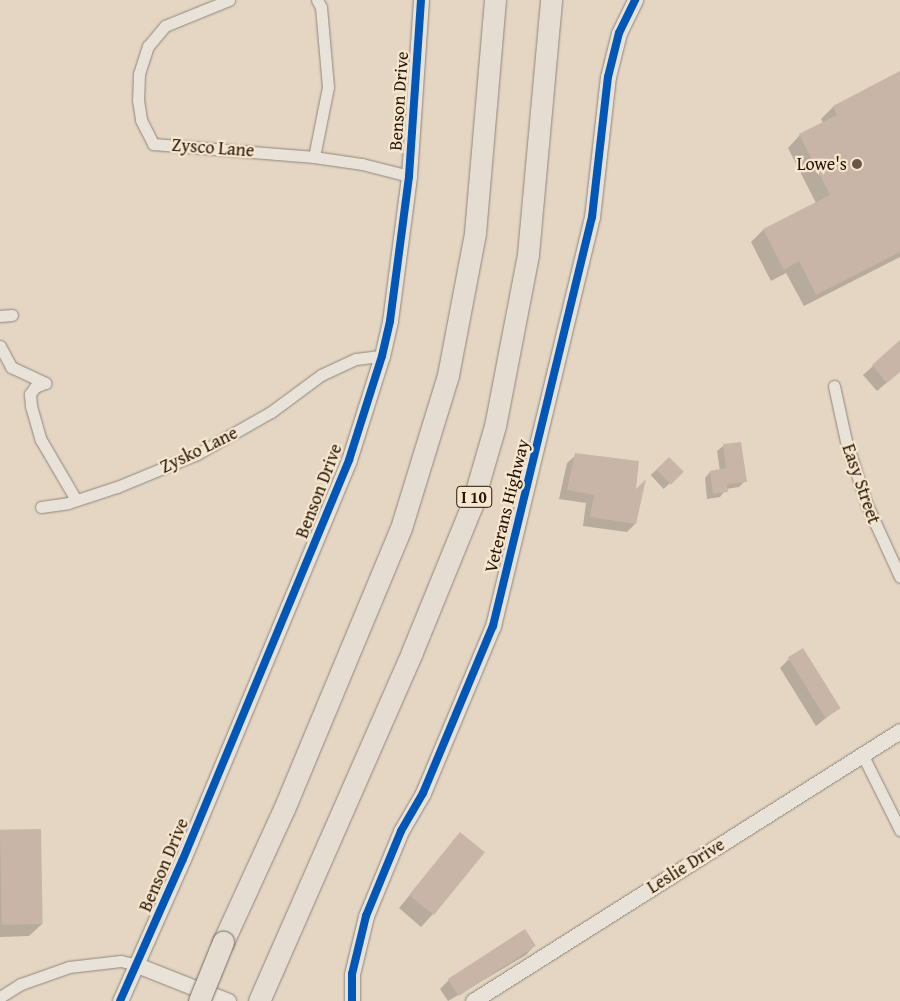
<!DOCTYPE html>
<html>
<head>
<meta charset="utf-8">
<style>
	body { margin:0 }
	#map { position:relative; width:900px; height:1001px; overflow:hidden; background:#e4d6c3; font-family:"Gentium Book Plus",serif }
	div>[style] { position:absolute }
	.shadow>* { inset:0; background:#0003; transform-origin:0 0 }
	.building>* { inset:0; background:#c8b5a8; transform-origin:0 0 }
	.roads { filter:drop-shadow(0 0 1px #908679) drop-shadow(0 0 1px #908679) }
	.minor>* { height:11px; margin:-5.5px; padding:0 5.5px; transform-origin:5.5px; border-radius:5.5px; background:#e9e2d8 }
	.tertiary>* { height:15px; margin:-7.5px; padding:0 7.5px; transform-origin:7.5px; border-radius:7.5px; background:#e9e2d8 }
	.motorway>* { height:21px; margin:-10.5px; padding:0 10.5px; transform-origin:10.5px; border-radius:10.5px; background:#e5ddd2 }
	.bridges { filter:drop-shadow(0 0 1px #756b5f) drop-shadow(0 0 1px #756b5f) }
	.motorway-bridge>* { height:21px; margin:-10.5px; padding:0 10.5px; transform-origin:10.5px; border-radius:10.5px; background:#e5ddd2 }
	.cycleway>* { height:8px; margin:-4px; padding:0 4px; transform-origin:4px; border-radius:4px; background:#0057b8 }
	.dots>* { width:14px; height:14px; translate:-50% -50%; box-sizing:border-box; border:2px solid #f7e6cf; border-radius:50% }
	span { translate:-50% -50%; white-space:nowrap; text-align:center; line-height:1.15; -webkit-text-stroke:4.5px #f7e6cf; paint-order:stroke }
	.shield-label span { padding:1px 4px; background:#f7e6cf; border:1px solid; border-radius:4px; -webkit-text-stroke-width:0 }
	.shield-label { font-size:16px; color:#251402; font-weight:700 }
	.street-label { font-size:18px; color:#251402 }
	.poi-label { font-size:18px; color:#251402 }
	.right { translate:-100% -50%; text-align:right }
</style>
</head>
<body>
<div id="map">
	<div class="shadow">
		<i style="clip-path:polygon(900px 73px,900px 257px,804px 306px,786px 273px,771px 281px,751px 242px,763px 230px,816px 203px,788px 148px,800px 135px,823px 123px,821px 119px,833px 107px)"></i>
		<i style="clip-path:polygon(900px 342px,900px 371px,877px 391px,863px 375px)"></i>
		<i style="clip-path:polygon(723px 446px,745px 481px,739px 487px,726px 489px,720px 497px,707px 499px,705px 478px,710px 472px,720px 471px,717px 451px)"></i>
		<i style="clip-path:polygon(576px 455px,634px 493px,644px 482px,635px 524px,627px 532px,583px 526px,586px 503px,559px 499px,567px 463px)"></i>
		<i style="left:669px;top:458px;width:19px;height:25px;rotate:47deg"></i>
		<i style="clip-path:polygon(789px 659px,839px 708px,816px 726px,780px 668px)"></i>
		<i style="clip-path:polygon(0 831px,42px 924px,29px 936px,0 937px)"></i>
		<i style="clip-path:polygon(461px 834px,433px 914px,421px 927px,399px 908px)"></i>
		<i style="clip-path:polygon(524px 930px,534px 946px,526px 955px,448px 1001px,440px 989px,449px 980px)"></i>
	</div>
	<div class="building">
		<i style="clip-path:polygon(900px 71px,900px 252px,816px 295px,799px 261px,784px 270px,763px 229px,830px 195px,799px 134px,837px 115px,833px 106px)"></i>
		<i style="clip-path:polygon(900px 340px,900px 372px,887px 383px,872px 365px)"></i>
		<i style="clip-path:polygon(741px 442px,747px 482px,727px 484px,728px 492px,713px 494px,710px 471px,726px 468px,723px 444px)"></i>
		<i style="clip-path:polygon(575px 453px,639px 461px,636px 489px,646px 479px,636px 524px,590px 517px,594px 495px,567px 490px)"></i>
		<i style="left:669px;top:457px;width:21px;height:18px;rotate:45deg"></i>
		<i style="left:803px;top:648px;width:71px;height:18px;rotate:58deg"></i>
		<i style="left:41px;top:829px;width:95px;height:41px;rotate:89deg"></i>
		<i style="left:460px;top:832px;width:32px;height:81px;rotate:39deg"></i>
		<i style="left:525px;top:929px;width:20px;height:92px;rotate:57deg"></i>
	</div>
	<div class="roads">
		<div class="minor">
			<i style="left:229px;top:0;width:69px;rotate:157.9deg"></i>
			<i style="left:165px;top:26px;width:26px;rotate:130deg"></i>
			<i style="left:148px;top:46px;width:29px;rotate:108deg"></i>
			<i style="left:139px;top:74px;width:26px;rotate:92deg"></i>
			<i style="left:138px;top:100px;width:20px;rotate:81deg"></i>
			<i style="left:141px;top:120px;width:27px;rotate:63deg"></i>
			<i style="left:153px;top:144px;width:162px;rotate:4.6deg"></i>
			<i style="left:314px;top:157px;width:49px;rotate:8.3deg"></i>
			<i style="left:362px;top:164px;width:49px;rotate:14.3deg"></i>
			<i style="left:314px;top:157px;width:71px;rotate:-78.7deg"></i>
			<i style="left:328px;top:87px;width:80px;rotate:-95deg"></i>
			<i style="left:321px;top:7px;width:8px;rotate:-120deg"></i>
			<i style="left:0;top:316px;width:12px;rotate:-5deg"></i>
			<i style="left:0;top:346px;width:24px;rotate:62deg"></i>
			<i style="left:11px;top:367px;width:38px;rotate:25deg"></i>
			<i style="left:45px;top:383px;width:11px;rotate:158deg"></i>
			<i style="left:35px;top:387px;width:9px;rotate:126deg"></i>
			<i style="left:30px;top:394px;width:12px;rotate:85deg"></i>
			<i style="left:31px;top:406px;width:35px;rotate:74deg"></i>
			<i style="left:41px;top:440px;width:69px;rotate:59.7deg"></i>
			<i style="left:834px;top:386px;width:56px;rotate:77.7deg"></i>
			<i style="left:846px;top:441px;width:67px;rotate:71.8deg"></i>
			<i style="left:867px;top:505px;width:79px;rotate:65.4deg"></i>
			<i style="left:41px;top:507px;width:27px;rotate:-8deg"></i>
			<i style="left:68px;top:503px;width:52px;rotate:-18.1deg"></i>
			<i style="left:117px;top:487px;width:87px;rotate:-22.4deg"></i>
			<i style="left:197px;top:454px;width:85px;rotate:-29.6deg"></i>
			<i style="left:271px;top:412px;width:62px;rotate:-36.5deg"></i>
			<i style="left:321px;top:375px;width:38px;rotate:-25deg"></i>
			<i style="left:356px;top:359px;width:26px;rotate:-7deg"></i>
			<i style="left:862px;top:754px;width:85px;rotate:63.4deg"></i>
			<i style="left:0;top:997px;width:25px;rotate:-32deg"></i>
			<i style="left:21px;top:984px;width:51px;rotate:-19.5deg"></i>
			<i style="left:69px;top:967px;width:52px;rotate:-6.6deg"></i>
			<i style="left:121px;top:961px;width:16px;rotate:14deg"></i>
		</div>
		<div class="tertiary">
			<i style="left:137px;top:965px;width:98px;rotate:21.6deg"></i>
			<i style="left:120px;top:1001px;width:155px;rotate:-66.1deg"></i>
			<i style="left:183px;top:859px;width:432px;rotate:-67.4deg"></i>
			<i style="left:349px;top:460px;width:109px;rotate:-72.4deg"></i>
			<i style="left:382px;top:356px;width:36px;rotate:-77deg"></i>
			<i style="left:390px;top:321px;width:146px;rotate:-82.5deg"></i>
			<i style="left:409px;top:176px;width:176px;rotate:-86.1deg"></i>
			<i style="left:352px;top:1001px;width:27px;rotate:-90deg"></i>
			<i style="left:352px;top:974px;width:60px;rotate:-76.4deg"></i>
			<i style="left:366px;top:916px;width:92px;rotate:-67.6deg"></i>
			<i style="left:401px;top:831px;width:44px;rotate:-59.9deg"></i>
			<i style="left:423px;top:793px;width:181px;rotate:-67.3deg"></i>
			<i style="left:493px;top:626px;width:421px;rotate:-76.4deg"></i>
			<i style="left:592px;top:217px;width:141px;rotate:-83.5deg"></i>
			<i style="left:608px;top:77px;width:45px;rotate:-76deg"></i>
			<i style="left:619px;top:33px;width:37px;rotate:-64deg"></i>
			<i style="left:473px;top:1001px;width:505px;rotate:-32.31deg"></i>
		</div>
		<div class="motorway">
			<i style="left:223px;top:942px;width:146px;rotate:-65.4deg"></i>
			<i style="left:284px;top:809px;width:304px;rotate:-67.4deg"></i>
			<i style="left:401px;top:528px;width:160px;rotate:-72.9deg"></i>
			<i style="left:448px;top:375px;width:145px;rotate:-79.2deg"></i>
			<i style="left:475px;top:233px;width:234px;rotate:-85.1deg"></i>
			<i style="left:259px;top:1001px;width:381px;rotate:-66.3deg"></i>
			<i style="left:412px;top:652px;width:159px;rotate:-67.8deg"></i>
			<i style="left:472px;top:505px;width:82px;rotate:-73.8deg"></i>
			<i style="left:495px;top:426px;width:175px;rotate:-79.1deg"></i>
			<i style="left:528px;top:254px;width:255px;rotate:-84.8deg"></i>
		</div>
	</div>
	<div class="bridges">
		<div class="motorway-bridge">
			<i style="left:199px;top:1001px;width:64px;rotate:-67.9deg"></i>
		</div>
	</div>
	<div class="cycleway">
		<i style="left:120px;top:1001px;width:155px;rotate:-66.1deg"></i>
		<i style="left:183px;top:859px;width:432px;rotate:-67.4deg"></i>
		<i style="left:349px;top:460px;width:109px;rotate:-72.4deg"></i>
		<i style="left:382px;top:356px;width:36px;rotate:-77deg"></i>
		<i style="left:390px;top:321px;width:146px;rotate:-82.5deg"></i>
		<i style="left:409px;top:176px;width:176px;rotate:-86.1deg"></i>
		<i style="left:352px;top:1001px;width:27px;rotate:-90deg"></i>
		<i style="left:352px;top:974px;width:60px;rotate:-76.4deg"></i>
		<i style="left:366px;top:916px;width:92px;rotate:-67.6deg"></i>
		<i style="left:401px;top:831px;width:44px;rotate:-59.9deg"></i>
		<i style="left:423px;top:793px;width:181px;rotate:-67.3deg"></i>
		<i style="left:493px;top:626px;width:421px;rotate:-76.4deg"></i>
		<i style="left:592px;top:217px;width:141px;rotate:-83.5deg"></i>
		<i style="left:608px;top:77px;width:45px;rotate:-76deg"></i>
		<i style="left:619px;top:33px;width:37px;rotate:-64deg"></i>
	</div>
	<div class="dots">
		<i style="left:857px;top:164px;background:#685846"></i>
	</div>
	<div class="shield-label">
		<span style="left:474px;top:497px">I 10</span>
	</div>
	<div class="street-label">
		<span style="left:399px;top:101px;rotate:-86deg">Benson Drive</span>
		<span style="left:213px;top:148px;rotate:4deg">Zysco Lane</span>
		<span style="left:199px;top:450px;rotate:-26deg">Zysko Lane</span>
		<span style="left:861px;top:484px;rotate:71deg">Easy Street</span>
		<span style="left:319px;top:491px;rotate:-69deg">Benson Drive</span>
		<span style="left:507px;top:506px;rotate:-76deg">Veterans Highway</span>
		<span style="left:164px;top:865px;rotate:-67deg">Benson Drive</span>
		<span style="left:686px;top:866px;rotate:-32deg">Leslie Drive</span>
	</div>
	<div class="poi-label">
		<span class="right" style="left:847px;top:164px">Lowe's</span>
	</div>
</div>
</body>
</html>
